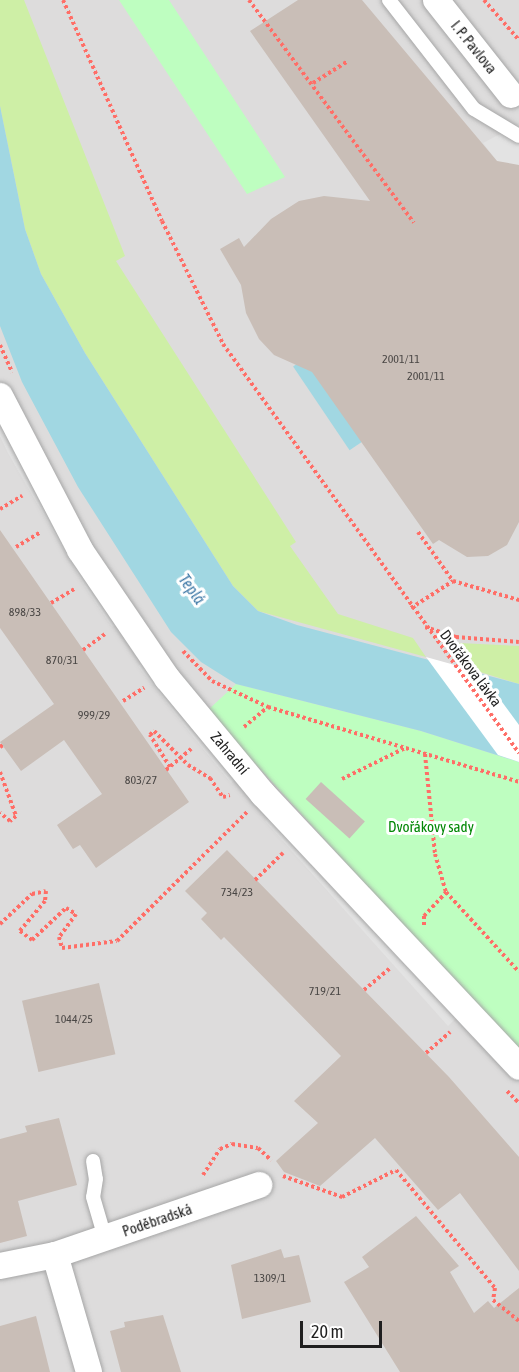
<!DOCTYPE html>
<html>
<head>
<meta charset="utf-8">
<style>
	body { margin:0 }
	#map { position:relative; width:519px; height:1372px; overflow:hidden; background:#f1ece5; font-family:"Asap Condensed",sans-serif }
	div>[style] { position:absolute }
	.residential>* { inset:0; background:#dddcdc; transform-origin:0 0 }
	.grass>* { inset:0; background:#ceefa6 }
	.park>* { inset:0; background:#befec0 }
	.parking>* { inset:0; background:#e3e3e3 }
	.water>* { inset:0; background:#a1d7e2; transform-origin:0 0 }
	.pier>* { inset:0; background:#fff }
	.building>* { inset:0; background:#c9beb7; transform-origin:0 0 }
	.path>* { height:4px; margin-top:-2px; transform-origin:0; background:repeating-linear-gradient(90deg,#ff6e67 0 3px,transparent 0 6px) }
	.roads { filter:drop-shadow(0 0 2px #a6a6a6) drop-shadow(0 0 2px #a6a6a6) }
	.service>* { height:14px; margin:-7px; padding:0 7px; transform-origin:7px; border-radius:7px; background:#fff }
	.minor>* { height:26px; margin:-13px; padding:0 13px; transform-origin:13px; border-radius:13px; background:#fff }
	span { translate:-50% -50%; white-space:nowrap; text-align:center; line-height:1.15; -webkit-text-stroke:6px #fff; paint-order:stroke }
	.number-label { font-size:12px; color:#4a4745 }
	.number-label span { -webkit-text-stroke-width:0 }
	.street-label { font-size:15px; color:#1f1f1f }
	.park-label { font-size:15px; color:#038806 }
	.water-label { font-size:16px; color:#3e78a6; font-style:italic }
	.scale { position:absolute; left:300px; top:1321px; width:82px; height:27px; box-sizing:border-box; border:3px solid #1f1f1f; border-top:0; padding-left:8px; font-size:18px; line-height:21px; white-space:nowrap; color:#1f1f1f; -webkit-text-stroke:4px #fff; paint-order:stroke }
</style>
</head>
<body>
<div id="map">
	<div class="residential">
		<i style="left:0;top:0;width:519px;height:1372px"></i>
	</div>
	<div class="grass">
		<i style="clip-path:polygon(0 0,24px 0,125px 256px,116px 261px,296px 542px,290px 546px,338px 614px,413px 638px,426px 657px,258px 611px,233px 586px,85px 353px,41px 274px,25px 229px,0 106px)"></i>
		<i style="clip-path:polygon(459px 643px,519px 646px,519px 684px,480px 672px)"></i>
	</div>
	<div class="park">
		<i style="clip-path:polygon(119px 0,169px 0,285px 177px,247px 194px)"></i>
		<i style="clip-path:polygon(236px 684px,421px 731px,519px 762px,519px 1052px,207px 711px)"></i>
	</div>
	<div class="parking">
		<i style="clip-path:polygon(519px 124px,519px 170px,497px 161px,483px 143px)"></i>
		<i style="clip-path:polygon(0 417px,120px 623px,112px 627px,85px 587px,8px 453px,0 436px)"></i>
		<i style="clip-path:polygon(146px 660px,238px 778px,231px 783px,194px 738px,138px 666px)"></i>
		<i style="clip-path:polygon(272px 816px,456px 1018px,448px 1026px,265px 821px)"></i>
	</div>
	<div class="water">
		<i style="clip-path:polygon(0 106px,25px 229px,41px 274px,85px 353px,233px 586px,258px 611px,297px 625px,519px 684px,519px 762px,421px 731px,236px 684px,201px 662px,171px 632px,78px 487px,22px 382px,0 326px)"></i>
		<i style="left:313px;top:353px;width:101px;height:24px;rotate:56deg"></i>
	</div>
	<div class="pier">
		<i style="clip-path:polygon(426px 657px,480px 672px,519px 725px,519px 762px,498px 755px)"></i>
	</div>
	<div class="building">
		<i style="clip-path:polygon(298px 0,362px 0,497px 161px,519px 165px,519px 522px,507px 545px,488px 556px,467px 557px,439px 540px,433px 544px,312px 372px,274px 355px,259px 339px,246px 313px,241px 285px,220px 249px,239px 238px,244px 247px,271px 219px,299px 201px,324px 196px,370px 201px,250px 31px)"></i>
		<i style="clip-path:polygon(0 530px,189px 802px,96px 868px,80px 845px,73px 849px,57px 825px,102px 794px,64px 740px,21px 771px,0 742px,54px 704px,0 628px)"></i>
		<i style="left:321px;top:782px;width:59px;height:23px;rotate:42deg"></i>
		<i style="clip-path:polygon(227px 850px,449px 1077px,519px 1157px,519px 1271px,460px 1193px,438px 1210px,375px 1138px,320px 1186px,284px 1172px,276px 1161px,318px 1123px,294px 1101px,341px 1056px,224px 937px,221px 940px,201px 919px,207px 913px,185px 891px)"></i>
		<i style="left:99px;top:983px;width:73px;height:79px;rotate:77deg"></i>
		<i style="clip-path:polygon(59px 1118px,77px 1185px,18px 1201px,27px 1236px,0 1243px,0 1139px,27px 1132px,25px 1126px)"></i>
		<i style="clip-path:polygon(416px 1216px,459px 1266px,450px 1272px,474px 1313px,488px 1301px,494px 1308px,519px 1288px,519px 1372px,400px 1372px,344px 1282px,369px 1267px,362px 1257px)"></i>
		<i style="clip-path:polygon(281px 1249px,284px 1258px,299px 1255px,311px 1302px,242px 1319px,231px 1265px)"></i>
		<i style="clip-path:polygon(163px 1315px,181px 1372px,121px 1372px,110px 1331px,125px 1327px,124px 1322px)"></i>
		<i style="clip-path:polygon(36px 1316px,50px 1372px,0 1372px,0 1326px)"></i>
	</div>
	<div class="path">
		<i style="left:63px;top:0;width:242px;rotate:65.9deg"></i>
		<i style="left:162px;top:221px;width:137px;rotate:63.6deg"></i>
		<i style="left:223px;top:344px;width:505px;rotate:54.11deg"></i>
		<i style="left:249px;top:0;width:277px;rotate:53.5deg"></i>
		<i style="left:484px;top:0;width:53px;rotate:48.8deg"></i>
		<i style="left:313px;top:83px;width:40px;rotate:-32deg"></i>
		<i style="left:0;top:345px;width:30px;rotate:66deg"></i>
		<i style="left:0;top:509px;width:26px;rotate:-31deg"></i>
		<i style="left:418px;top:532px;width:60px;rotate:54.5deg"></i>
		<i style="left:453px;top:581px;width:69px;rotate:16.1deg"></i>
		<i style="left:16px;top:547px;width:29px;rotate:-31deg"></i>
		<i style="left:51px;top:603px;width:27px;rotate:-31deg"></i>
		<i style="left:411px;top:608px;width:50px;rotate:-32.7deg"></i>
		<i style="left:425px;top:627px;width:33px;rotate:18deg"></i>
		<i style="left:456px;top:637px;width:63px;rotate:4.5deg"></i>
		<i style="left:83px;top:650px;width:27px;rotate:-36deg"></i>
		<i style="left:183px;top:651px;width:42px;rotate:46deg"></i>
		<i style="left:212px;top:681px;width:62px;rotate:24.9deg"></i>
		<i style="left:268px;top:707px;width:262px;rotate:16.6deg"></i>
		<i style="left:123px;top:701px;width:25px;rotate:-32deg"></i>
		<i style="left:244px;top:727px;width:31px;rotate:-40deg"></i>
		<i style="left:0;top:747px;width:4px;rotate:-34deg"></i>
		<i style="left:425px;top:754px;width:100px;rotate:84.3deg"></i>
		<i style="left:435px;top:854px;width:40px;rotate:74deg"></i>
		<i style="left:446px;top:892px;width:108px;rotate:47.6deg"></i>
		<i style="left:170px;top:767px;width:38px;rotate:-122deg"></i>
		<i style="left:150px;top:735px;width:6px;rotate:-45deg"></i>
		<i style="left:154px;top:731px;width:48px;rotate:45deg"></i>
		<i style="left:188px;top:765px;width:26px;rotate:31deg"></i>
		<i style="left:210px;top:778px;width:23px;rotate:56deg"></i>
		<i style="left:223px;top:797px;width:7px;rotate:-16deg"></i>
		<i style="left:166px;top:770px;width:33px;rotate:-40deg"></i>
		<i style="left:0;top:772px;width:47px;rotate:70deg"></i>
		<i style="left:16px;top:816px;width:8px;rotate:140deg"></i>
		<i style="left:10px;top:821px;width:13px;rotate:-141deg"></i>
		<i style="left:342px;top:779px;width:70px;rotate:-26.2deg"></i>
		<i style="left:255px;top:880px;width:39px;rotate:-44deg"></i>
		<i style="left:0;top:924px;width:44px;rotate:-43.2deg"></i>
		<i style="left:32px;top:894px;width:14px;rotate:-12deg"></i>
		<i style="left:46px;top:891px;width:10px;rotate:96deg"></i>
		<i style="left:45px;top:901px;width:39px;rotate:130deg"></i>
		<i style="left:20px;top:931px;width:15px;rotate:37deg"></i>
		<i style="left:32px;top:940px;width:47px;rotate:-43.3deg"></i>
		<i style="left:66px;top:908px;width:12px;rotate:31deg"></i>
		<i style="left:76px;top:914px;width:29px;rotate:126deg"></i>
		<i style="left:59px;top:937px;width:11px;rotate:75deg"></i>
		<i style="left:62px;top:948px;width:55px;rotate:-7.3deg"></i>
		<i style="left:117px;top:941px;width:183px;rotate:-44.8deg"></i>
		<i style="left:424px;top:925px;width:9px;rotate:-90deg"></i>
		<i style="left:424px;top:916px;width:33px;rotate:-47deg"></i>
		<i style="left:364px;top:990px;width:34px;rotate:-40deg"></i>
		<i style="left:426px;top:1053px;width:32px;rotate:-41deg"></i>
		<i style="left:507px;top:1091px;width:17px;rotate:45deg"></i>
		<i style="left:203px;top:1175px;width:31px;rotate:-57deg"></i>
		<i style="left:220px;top:1149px;width:13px;rotate:-23deg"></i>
		<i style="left:232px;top:1144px;width:26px;rotate:9deg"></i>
		<i style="left:258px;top:1148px;width:18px;rotate:43deg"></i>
		<i style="left:283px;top:1176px;width:63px;rotate:19.6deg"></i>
		<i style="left:342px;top:1197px;width:60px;rotate:-26.6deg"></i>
		<i style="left:396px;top:1170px;width:154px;rotate:50deg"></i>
		<i style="left:495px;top:1288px;width:12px;rotate:99deg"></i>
		<i style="left:493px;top:1300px;width:33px;rotate:39deg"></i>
	</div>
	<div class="roads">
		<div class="service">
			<i style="left:389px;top:0;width:138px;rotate:52.1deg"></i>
			<i style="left:474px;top:109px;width:52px;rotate:31deg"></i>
			<i style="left:93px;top:1161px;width:18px;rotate:81deg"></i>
			<i style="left:96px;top:1179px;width:18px;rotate:99deg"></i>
			<i style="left:93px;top:1197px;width:43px;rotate:73.7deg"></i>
		</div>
		<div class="minor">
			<i style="left:436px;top:0;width:121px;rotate:51.7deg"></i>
			<i style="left:0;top:396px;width:174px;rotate:62.5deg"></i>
			<i style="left:80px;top:550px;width:155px;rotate:55.8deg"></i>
			<i style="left:167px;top:678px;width:151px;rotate:50.4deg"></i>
			<i style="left:263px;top:794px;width:374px;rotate:46.8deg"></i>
			<i style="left:55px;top:1255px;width:122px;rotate:73.8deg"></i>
			<i style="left:0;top:1266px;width:56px;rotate:-11.3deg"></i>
			<i style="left:55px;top:1255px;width:216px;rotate:-18.9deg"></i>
		</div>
	</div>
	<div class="number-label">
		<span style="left:401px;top:360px">2001/11</span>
		<span style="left:426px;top:377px">2001/11</span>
		<span style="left:25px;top:613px">898/33</span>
		<span style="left:62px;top:661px">870/31</span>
		<span style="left:94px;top:716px">999/29</span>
		<span style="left:141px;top:781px">803/27</span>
		<span style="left:237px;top:893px">734/23</span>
		<span style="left:325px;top:992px">719/21</span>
		<span style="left:74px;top:1020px">1044/25</span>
		<span style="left:270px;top:1279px">1309/1</span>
	</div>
	<div class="street-label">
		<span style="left:474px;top:47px;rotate:51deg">I. P. Pavlova</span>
		<span style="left:471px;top:668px;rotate:53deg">Dvořákova lávka</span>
		<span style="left:230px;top:753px;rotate:50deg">Zahradní</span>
		<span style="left:157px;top:1220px;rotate:-19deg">Poděbradská</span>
	</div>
	<div class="park-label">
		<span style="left:431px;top:827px">Dvořákovy sady</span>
	</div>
	<div class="water-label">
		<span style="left:192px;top:589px;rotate:54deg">Teplá</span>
	</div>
	<div class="scale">20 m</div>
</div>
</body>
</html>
